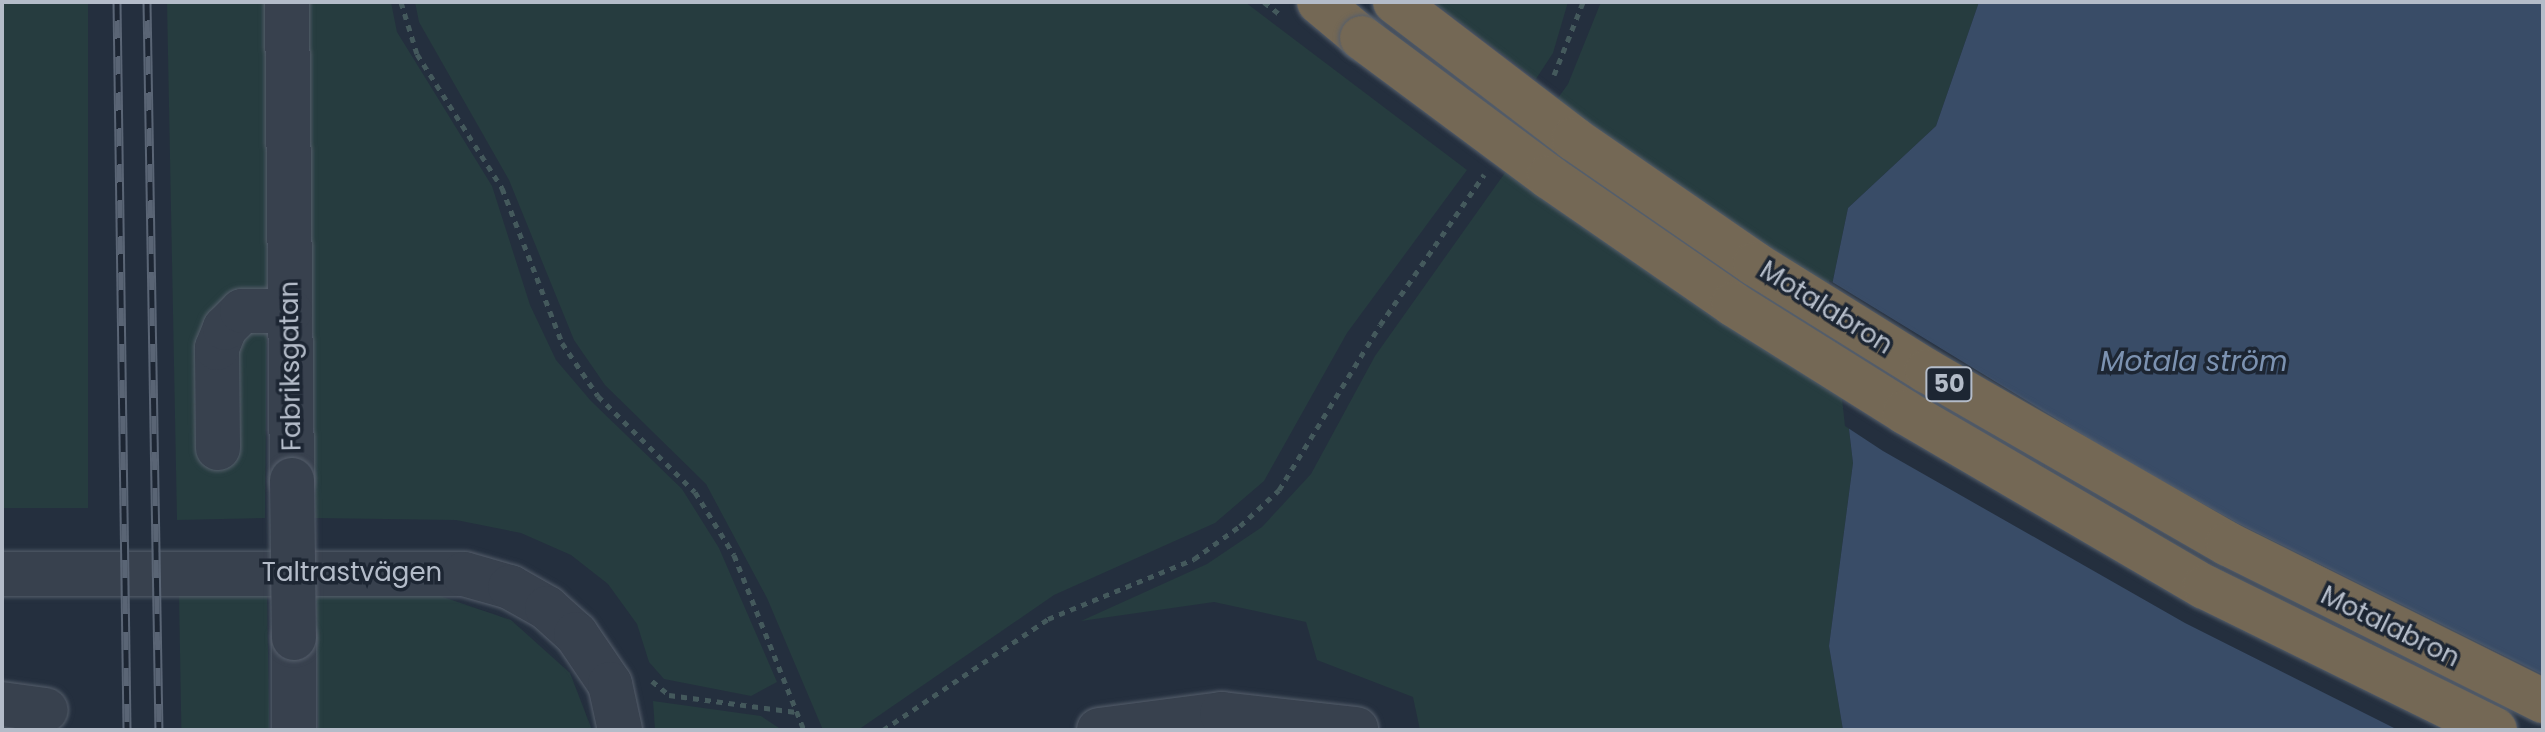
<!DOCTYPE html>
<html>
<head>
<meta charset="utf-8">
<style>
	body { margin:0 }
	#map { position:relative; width:2545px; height:732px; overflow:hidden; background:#242f3e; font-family:Poppins,sans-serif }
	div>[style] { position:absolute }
	.green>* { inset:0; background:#263c3f; transform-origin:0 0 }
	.water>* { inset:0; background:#394c67 }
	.pier>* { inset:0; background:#242f3e }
	.path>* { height:5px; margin-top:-2.5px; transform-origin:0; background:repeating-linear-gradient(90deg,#44595c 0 6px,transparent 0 12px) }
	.roads { filter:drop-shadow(0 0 2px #565f6c) drop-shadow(0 0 2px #565f6c) }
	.minor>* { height:44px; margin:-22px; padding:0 22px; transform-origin:22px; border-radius:22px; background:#38414e }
	.highway>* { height:44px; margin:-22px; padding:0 22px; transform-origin:22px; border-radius:22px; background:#746855 }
	.rail>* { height:9px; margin-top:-4.5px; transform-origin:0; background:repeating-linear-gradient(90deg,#1d2633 0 18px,#5a6575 0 36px); box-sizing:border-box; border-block:2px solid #5a6575 }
	.bridges { filter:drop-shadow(0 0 2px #565f6c) drop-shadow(0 0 2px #565f6c) }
	.minor-bridge>* { height:44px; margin:-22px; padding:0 22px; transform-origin:22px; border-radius:22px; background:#38414e }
	.highway-bridge>* { height:44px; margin:-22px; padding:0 22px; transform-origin:22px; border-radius:22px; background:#746855 }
	span { translate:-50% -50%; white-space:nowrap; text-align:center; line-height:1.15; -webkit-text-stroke:7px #1d2633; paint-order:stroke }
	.shield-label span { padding:2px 6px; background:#1d2633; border:2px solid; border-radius:6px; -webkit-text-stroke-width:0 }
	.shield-label { font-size:24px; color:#b4bcc9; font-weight:700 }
	.street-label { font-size:26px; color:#b4bcc9 }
	.water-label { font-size:28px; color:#7c92b1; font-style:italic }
	.frame { position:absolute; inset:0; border:4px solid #b4bcc9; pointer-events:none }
</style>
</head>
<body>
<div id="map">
	<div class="green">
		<i style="left:2px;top:2px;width:86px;height:506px"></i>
		<i style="clip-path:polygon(167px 2px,270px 2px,265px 518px,177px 520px)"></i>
		<i style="clip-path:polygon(308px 2px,391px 2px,397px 32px,492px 186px,530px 305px,556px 360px,591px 401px,682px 489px,719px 548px,777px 682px,751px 696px,664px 679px,649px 662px,637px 624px,608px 584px,571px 555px,521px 533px,456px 520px,315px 518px)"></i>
		<i style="clip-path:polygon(415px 2px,1245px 2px,1467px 170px,1347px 333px,1264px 481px,1215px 523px,1054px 595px,858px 730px,823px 730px,767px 598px,706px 484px,605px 385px,574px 340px,509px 180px,419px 22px)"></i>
		<i style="clip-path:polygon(1433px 2px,1568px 2px,1553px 53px,1536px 79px)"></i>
		<i style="clip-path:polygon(1601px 2px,1979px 2px,1936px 126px,1848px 208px,1832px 285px,1853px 463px,1829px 646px,1843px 730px,1420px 730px,1413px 697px,1317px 660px,1306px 622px,1214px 602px,1081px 621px,1207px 564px,1262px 527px,1311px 474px,1375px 356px,1568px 84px)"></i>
		<i style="clip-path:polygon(400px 591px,440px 596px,511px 620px,570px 673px,592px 730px,318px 730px,316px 593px)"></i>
		<i style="left:267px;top:594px;width:136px;height:88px;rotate:89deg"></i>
		<i style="clip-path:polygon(653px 701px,761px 716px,782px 730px,655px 730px)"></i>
	</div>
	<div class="water">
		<i style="clip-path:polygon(1979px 2px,2543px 2px,2543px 730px,1843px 730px,1829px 646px,1853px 463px,1832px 285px,1848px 208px,1936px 126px)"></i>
	</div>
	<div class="pier">
		<i style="clip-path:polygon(1829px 280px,2112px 453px,2239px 524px,2543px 675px,2543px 730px,2398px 730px,2185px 623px,1883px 451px,1845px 426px)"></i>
	</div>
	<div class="path">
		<i style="left:401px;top:2px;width:54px;rotate:72.9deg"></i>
		<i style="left:417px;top:54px;width:159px;rotate:57.6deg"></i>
		<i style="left:502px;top:188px;width:166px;rotate:68.8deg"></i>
		<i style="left:562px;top:343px;width:64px;rotate:55.8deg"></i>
		<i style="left:598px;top:396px;width:136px;rotate:44.7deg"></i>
		<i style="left:695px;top:492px;width:74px;rotate:58.2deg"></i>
		<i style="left:734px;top:555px;width:188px;rotate:68.2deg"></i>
		<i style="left:1264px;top:2px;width:23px;rotate:38deg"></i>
		<i style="left:1554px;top:75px;width:79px;rotate:-68.3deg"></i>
		<i style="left:652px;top:681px;width:22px;rotate:39deg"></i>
		<i style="left:669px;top:695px;width:128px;rotate:7.6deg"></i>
		<i style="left:883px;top:730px;width:199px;rotate:-33.9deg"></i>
		<i style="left:1048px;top:619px;width:158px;rotate:-22.3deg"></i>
		<i style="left:1194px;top:559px;width:57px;rotate:-35.7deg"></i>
		<i style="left:1240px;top:526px;width:53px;rotate:-42.7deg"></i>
		<i style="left:1279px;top:490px;width:193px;rotate:-58.5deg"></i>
		<i style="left:1380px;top:325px;width:183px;rotate:-55.3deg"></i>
	</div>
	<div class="roads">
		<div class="minor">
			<i style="left:287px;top:2px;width:478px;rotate:89.4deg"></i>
			<i style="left:218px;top:448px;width:100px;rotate:-90.6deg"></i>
			<i style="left:217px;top:348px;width:22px;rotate:-68deg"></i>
			<i style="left:225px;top:328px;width:24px;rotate:-45deg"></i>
			<i style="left:242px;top:311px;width:48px"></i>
			<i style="left:2px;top:574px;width:462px"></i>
			<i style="left:464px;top:574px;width:48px;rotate:15.8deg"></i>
			<i style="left:510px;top:587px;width:43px;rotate:29.6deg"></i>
			<i style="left:547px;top:608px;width:39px;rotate:42deg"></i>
			<i style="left:576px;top:634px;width:60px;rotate:55.8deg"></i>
			<i style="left:610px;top:684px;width:47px;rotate:77.7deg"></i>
			<i style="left:294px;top:638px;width:92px;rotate:90deg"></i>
			<i style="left:2px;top:704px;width:44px;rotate:7.8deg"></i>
			<i style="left:1099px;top:730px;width:124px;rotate:-7.4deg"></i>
			<i style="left:1222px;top:714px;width:135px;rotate:6.4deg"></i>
		</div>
		<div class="highway">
			<i style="left:1319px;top:2px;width:56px;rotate:39.9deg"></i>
		</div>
	</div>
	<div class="rail">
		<i style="left:117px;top:2px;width:728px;rotate:89.21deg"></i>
		<i style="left:147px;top:2px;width:728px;rotate:89.06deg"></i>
	</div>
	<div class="bridges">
		<div class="minor-bridge">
			<i style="left:292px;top:480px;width:158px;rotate:89.3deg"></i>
		</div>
		<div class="highway-bridge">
			<i style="left:1395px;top:2px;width:225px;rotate:37.4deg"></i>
			<i style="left:1574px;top:139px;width:220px;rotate:34.6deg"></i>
			<i style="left:1755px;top:264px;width:203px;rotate:31.9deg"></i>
			<i style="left:1927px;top:371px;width:347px;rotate:29.9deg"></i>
			<i style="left:2228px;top:544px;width:352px;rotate:26.5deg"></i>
			<i style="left:1362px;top:38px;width:233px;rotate:36.6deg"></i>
			<i style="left:1549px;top:177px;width:224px;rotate:34.6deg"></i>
			<i style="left:1733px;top:304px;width:203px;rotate:32.1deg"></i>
			<i style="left:1905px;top:412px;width:347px;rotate:30.3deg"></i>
			<i style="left:2205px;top:587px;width:323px;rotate:26.2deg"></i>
		</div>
	</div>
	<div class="shield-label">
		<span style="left:1949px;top:384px">50</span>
	</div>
	<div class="street-label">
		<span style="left:1826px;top:308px;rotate:32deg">Motalabron</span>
		<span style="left:291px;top:366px;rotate:-91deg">Fabriksgatan</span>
		<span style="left:352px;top:573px">Taltrastvägen</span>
		<span style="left:2390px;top:627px;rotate:26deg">Motalabron</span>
	</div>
	<div class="water-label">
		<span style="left:2194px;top:362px">Motala ström</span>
	</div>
	<div class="frame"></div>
</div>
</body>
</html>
